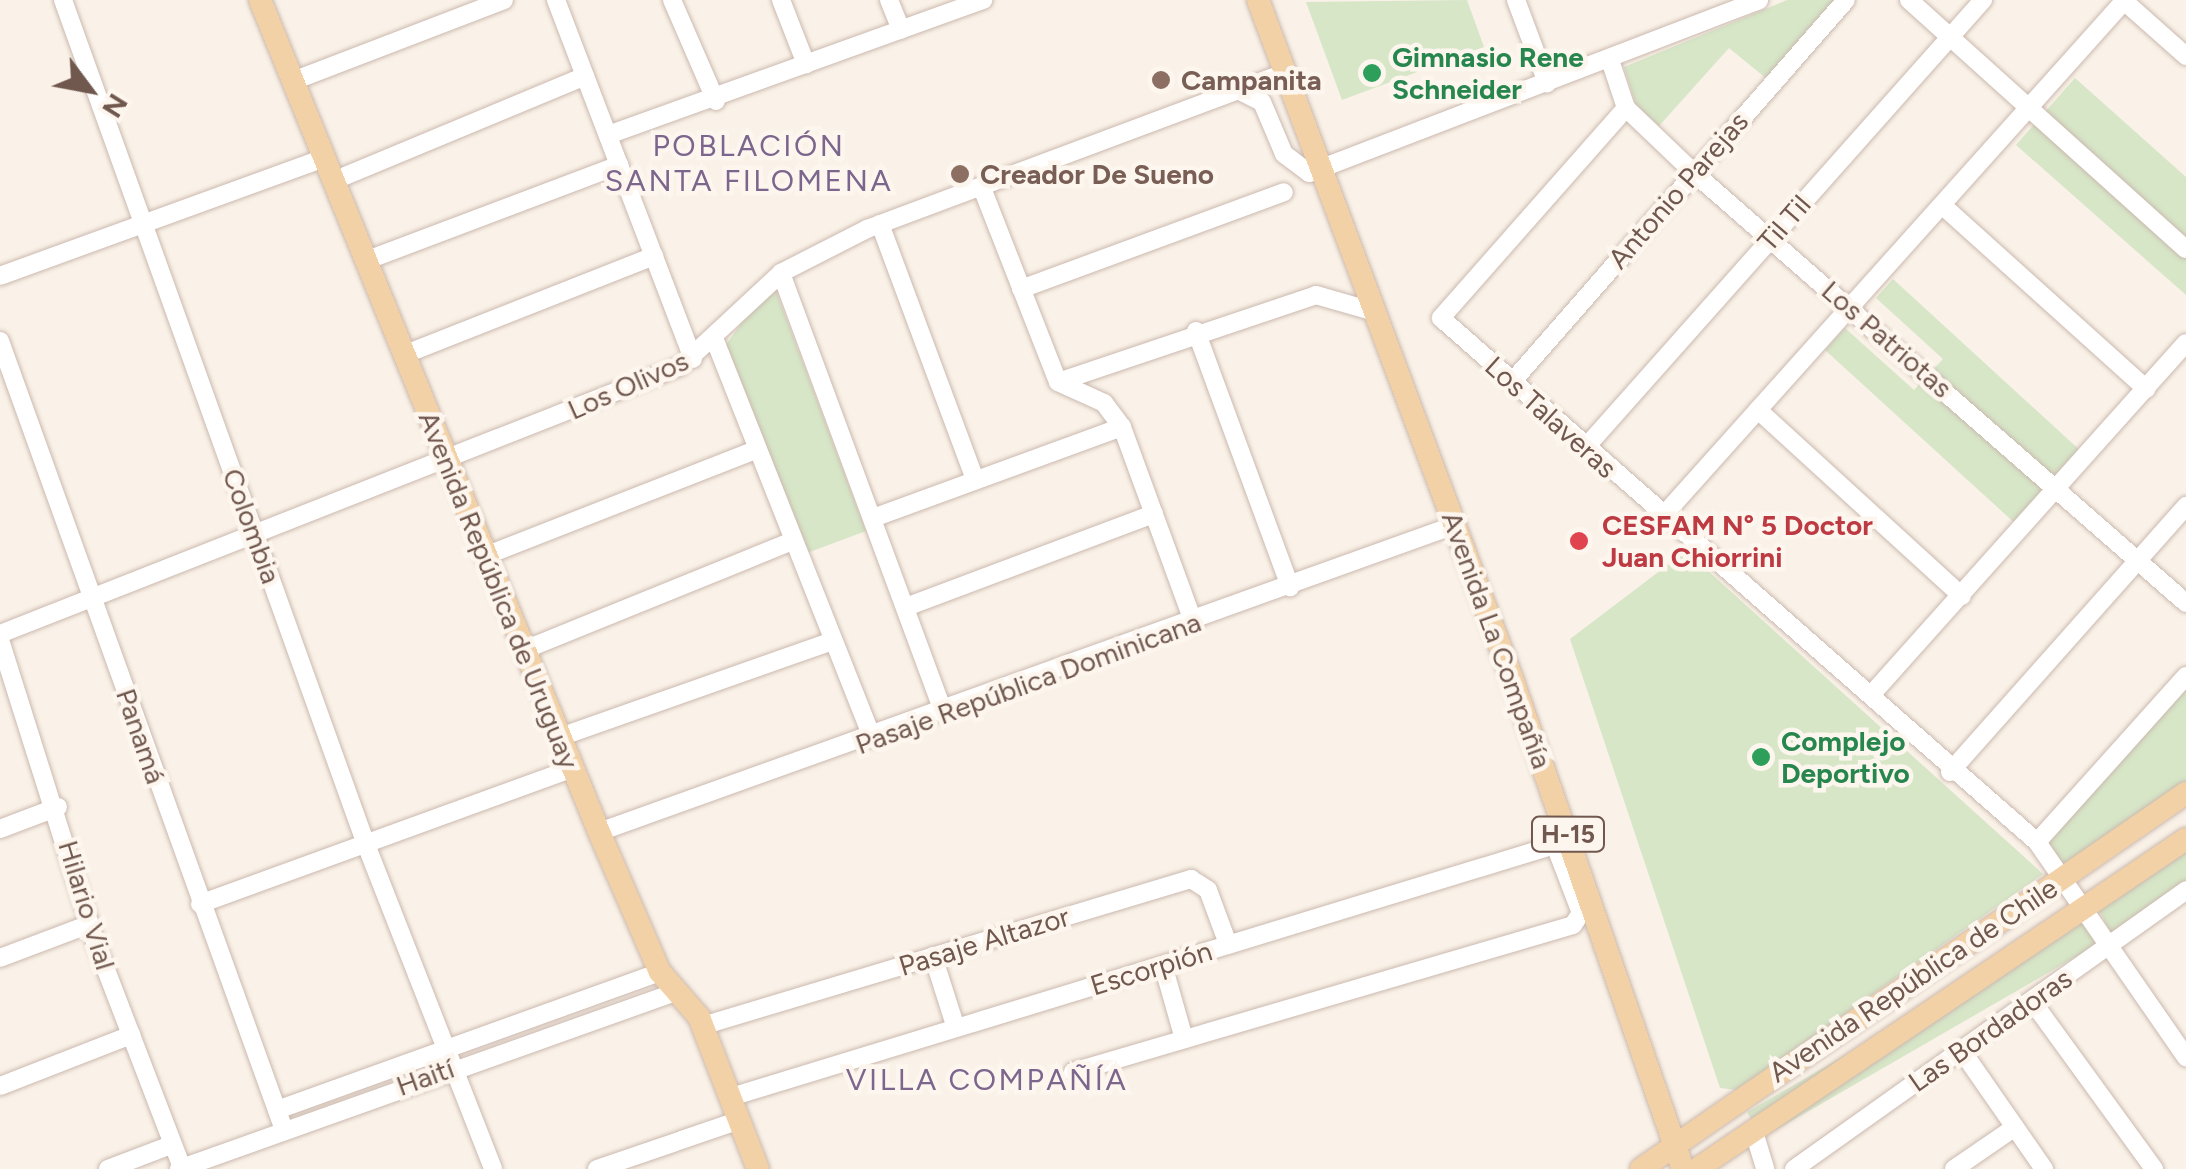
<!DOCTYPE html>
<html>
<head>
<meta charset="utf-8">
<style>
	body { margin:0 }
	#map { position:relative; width:2186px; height:1169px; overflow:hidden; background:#faf2e8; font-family:Figtree,sans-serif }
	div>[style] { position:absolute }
	.green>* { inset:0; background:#d6e6c7; transform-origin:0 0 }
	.roads { filter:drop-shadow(0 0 2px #cbb9af) drop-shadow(0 0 2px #cbb9af) }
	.minor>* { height:18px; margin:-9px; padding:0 9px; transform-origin:9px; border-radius:9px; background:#fff }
	.major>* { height:22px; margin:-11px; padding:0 11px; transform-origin:11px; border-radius:11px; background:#f2d1a7 }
	.dots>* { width:28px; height:28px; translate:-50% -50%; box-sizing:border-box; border:5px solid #fdf6ee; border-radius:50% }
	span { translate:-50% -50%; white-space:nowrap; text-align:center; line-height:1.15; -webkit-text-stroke:9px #fdf6ee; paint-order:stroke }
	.shield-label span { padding:2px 8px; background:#fdf6ee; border:2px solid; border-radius:8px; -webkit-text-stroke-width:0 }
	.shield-label { font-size:25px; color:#71584e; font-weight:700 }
	.leisure-label { font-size:28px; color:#27864d; font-weight:700 }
	.left { translate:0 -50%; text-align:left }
	.education-label { font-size:28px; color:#785e54; font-weight:700 }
	.street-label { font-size:28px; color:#71584e }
	.health-label { font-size:28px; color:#be3a42; font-weight:700 }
	.neighbourhood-label { font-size:30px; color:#7d668d; letter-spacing:2.5px }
	.north { position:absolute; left:40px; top:40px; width:100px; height:100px; -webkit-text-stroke:8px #fdf6ee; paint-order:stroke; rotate:122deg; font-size:28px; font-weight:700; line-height:40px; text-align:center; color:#71584e }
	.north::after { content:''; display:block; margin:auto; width:35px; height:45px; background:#71584e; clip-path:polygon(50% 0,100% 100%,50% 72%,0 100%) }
</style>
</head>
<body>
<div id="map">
	<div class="green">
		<i style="clip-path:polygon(1467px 0,1484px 47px,1342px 100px,1306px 2px)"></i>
		<i style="clip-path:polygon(1787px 0,1840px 0,1767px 79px,1729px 48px,1659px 126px,1636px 105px,1624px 67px)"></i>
		<i style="clip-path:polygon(2075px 78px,2186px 177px,2186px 295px,2016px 145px)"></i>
		<i style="clip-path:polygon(1893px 279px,2084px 454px,2018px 526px,1825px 350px,1845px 328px,1914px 390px,1943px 359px,1876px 298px)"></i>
		<i style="clip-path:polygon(772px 280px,866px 531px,807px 553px,723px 349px)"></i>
		<i style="clip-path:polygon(1686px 551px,2043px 874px,1737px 1090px,1720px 1088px,1570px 639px)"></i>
		<i style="clip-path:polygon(2186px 682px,2186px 782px,2064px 866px,2045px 842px)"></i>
		<i style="clip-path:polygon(2186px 849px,2186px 882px,2111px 934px,2099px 910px)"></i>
		<i style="left:2083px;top:918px;width:30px;height:388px;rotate:60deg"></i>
	</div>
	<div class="roads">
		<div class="minor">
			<i style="left:63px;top:0;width:900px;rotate:70.26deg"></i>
			<i style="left:367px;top:847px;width:346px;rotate:68.6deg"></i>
			<i style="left:556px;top:0;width:384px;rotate:69.1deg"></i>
			<i style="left:672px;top:0;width:110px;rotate:66.5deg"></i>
			<i style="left:781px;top:0;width:69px;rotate:68.7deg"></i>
			<i style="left:889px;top:0;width:32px;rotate:68deg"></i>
			<i style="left:1516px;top:0;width:89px;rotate:69.5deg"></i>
			<i style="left:1909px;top:0;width:372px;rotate:42deg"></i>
			<i style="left:2124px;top:1px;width:83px;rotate:41.6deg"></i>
			<i style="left:1610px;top:60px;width:51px;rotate:71.6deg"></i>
			<i style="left:1626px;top:108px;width:93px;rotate:43.7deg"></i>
			<i style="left:1693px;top:172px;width:655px;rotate:41.16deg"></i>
			<i style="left:293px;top:81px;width:226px;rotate:-21deg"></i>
			<i style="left:1238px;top:90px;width:27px;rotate:27deg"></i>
			<i style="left:1262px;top:102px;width:56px;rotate:67.1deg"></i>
			<i style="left:1284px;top:154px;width:31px;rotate:37deg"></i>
			<i style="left:1309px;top:173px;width:482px;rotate:-21deg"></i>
			<i style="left:1626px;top:108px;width:280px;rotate:131.4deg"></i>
			<i style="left:1441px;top:318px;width:794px;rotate:41.32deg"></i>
			<i style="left:2037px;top:842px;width:262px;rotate:55.3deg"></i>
			<i style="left:608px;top:135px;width:399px;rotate:-19.8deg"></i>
			<i style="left:333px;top:181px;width:273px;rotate:-22.6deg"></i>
			<i style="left:982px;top:188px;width:208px;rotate:68.6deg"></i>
			<i style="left:1058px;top:382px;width:51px;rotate:24.5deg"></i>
			<i style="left:1104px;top:403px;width:30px;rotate:53deg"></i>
			<i style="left:1122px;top:427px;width:210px;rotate:69.9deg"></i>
			<i style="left:1942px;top:205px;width:275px;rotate:42deg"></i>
			<i style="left:880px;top:224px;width:273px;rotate:69.6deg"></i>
			<i style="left:365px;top:261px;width:272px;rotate:-20.7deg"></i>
			<i style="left:781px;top:273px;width:470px;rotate:69.7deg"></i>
			<i style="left:0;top:276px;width:345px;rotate:-20deg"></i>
			<i style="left:1021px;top:289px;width:280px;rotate:-20.2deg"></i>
			<i style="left:1196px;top:331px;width:273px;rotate:69.8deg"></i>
			<i style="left:714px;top:338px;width:431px;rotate:68.4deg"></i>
			<i style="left:0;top:341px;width:839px;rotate:70.2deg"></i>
			<i style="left:403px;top:355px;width:270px;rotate:-21.5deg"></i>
			<i style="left:1058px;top:382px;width:272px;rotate:-18.6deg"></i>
			<i style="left:1316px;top:295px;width:61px;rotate:16.1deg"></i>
			<i style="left:1512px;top:382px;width:507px;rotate:-48.84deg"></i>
			<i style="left:1758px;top:410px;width:276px;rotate:42.4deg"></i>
			<i style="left:1586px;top:447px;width:598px;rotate:-48.39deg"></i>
			<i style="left:1662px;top:517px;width:694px;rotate:-48.15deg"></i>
			<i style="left:873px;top:518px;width:265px;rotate:-20.1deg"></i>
			<i style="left:485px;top:556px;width:291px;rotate:-21.4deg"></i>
			<i style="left:906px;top:607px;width:265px;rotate:-20.6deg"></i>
			<i style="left:0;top:634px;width:732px;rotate:-21.48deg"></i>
			<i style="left:681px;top:366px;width:137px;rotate:-42.9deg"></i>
			<i style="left:781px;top:273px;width:97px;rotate:-27.1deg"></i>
			<i style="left:867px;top:229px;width:446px;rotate:-20.5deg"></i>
			<i style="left:0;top:640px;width:316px;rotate:72.5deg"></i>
			<i style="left:95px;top:941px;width:243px;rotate:69deg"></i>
			<i style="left:524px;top:650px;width:287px;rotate:-22.1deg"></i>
			<i style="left:1871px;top:695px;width:472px;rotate:-48.2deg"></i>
			<i style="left:560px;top:737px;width:289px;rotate:-19.4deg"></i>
			<i style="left:1950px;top:772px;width:356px;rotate:-48.4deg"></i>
			<i style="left:0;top:829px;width:62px;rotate:-20.8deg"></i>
			<i style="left:599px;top:832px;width:909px;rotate:-19.73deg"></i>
			<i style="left:2037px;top:842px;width:223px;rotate:-48.1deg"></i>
			<i style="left:200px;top:904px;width:397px;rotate:-20deg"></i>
			<i style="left:933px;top:956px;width:72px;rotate:72.3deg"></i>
			<i style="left:0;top:958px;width:96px;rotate:-20.7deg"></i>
			<i style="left:1163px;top:965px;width:73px;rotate:74.1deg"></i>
			<i style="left:2032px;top:1001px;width:208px;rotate:54deg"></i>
			<i style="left:702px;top:1026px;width:511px;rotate:-16.73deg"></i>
			<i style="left:1191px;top:879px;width:20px;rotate:33deg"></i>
			<i style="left:1208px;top:890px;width:58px;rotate:69.7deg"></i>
			<i style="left:1962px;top:1051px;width:144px;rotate:55.2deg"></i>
			<i style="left:1073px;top:1072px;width:521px;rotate:-16.38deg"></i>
			<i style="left:1573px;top:925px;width:14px;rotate:-56deg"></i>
			<i style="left:1581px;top:913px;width:70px;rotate:-111deg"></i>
			<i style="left:0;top:1086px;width:141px;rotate:-21.3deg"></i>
			<i style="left:731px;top:1097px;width:878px;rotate:-17.01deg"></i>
			<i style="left:277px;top:1110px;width:407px;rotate:-19.8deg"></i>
			<i style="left:1754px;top:1132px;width:39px;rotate:73deg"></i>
			<i style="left:108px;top:1169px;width:67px;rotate:-20.9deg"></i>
			<i style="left:179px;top:1169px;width:524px;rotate:-19.61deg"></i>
			<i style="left:597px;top:1169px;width:151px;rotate:-18.9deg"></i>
			<i style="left:1794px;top:1169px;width:481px;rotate:-35.4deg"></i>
			<i style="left:1954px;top:1169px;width:74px;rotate:-34.5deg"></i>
		</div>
		<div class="major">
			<i style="left:260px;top:0;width:898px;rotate:67.83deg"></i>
			<i style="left:599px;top:832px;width:153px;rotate:66.5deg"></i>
			<i style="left:660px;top:972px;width:60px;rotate:49.1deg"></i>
			<i style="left:699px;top:1017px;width:163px;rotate:68.8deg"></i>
			<i style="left:1258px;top:0;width:719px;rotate:69.47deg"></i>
			<i style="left:1510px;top:673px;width:525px;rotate:70.77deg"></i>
			<i style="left:1641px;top:1169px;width:662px;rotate:-34.6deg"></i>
			<i style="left:1697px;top:1169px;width:590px;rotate:-34.01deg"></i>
		</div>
	</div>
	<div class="dots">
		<i style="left:1372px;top:73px;background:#2e9e5b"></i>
		<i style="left:1161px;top:80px;background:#8d6e63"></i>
		<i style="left:960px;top:174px;background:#8d6e63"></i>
		<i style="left:1579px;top:541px;background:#e0444e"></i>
		<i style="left:1761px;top:757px;background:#2e9e5b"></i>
	</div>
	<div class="shield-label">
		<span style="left:1568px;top:834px">H-15</span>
	</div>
	<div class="leisure-label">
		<span class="left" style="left:1392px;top:73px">Gimnasio Rene<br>Schneider</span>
		<span class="left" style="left:1781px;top:757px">Complejo<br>Deportivo</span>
	</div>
	<div class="education-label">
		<span class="left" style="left:1181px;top:80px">Campanita</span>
		<span class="left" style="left:980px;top:174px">Creador De Sueno</span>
	</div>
	<div class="street-label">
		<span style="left:1678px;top:190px;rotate:-49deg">Antonio Parejas</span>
		<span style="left:1784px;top:223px;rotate:-49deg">Til Til</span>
		<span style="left:1887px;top:339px;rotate:41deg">Los Patriotas</span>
		<span style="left:628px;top:385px;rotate:-24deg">Los Olivos</span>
		<span style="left:1551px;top:417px;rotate:42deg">Los Talaveras</span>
		<span style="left:252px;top:526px;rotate:70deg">Colombia</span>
		<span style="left:499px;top:590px;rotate:68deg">Avenida República de Uruguay</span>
		<span style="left:1497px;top:640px;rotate:70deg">Avenida La Compañía</span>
		<span style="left:1028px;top:683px;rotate:-20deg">Pasaje República Dominicana</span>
		<span style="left:141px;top:736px;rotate:71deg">Panamá</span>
		<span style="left:87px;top:905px;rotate:73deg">Hilario Vial</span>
		<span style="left:984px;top:941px;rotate:-17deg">Pasaje Altazor</span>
		<span style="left:1151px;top:968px;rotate:-17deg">Escorpión</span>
		<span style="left:1913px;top:980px;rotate:-34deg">Avenida República de Chile</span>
		<span style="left:1990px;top:1030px;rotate:-35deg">Las Bordadoras</span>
		<span style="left:425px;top:1077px;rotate:-20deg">Haití</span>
	</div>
	<div class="health-label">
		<span class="left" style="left:1602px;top:541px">CESFAM N° 5 Doctor<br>Juan Chiorrini</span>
	</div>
	<div class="neighbourhood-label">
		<span style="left:749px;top:163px">POBLACIÓN<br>SANTA FILOMENA</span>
		<span style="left:987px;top:1080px">VILLA COMPAÑÍA</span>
	</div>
	<div class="north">N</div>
</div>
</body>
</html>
